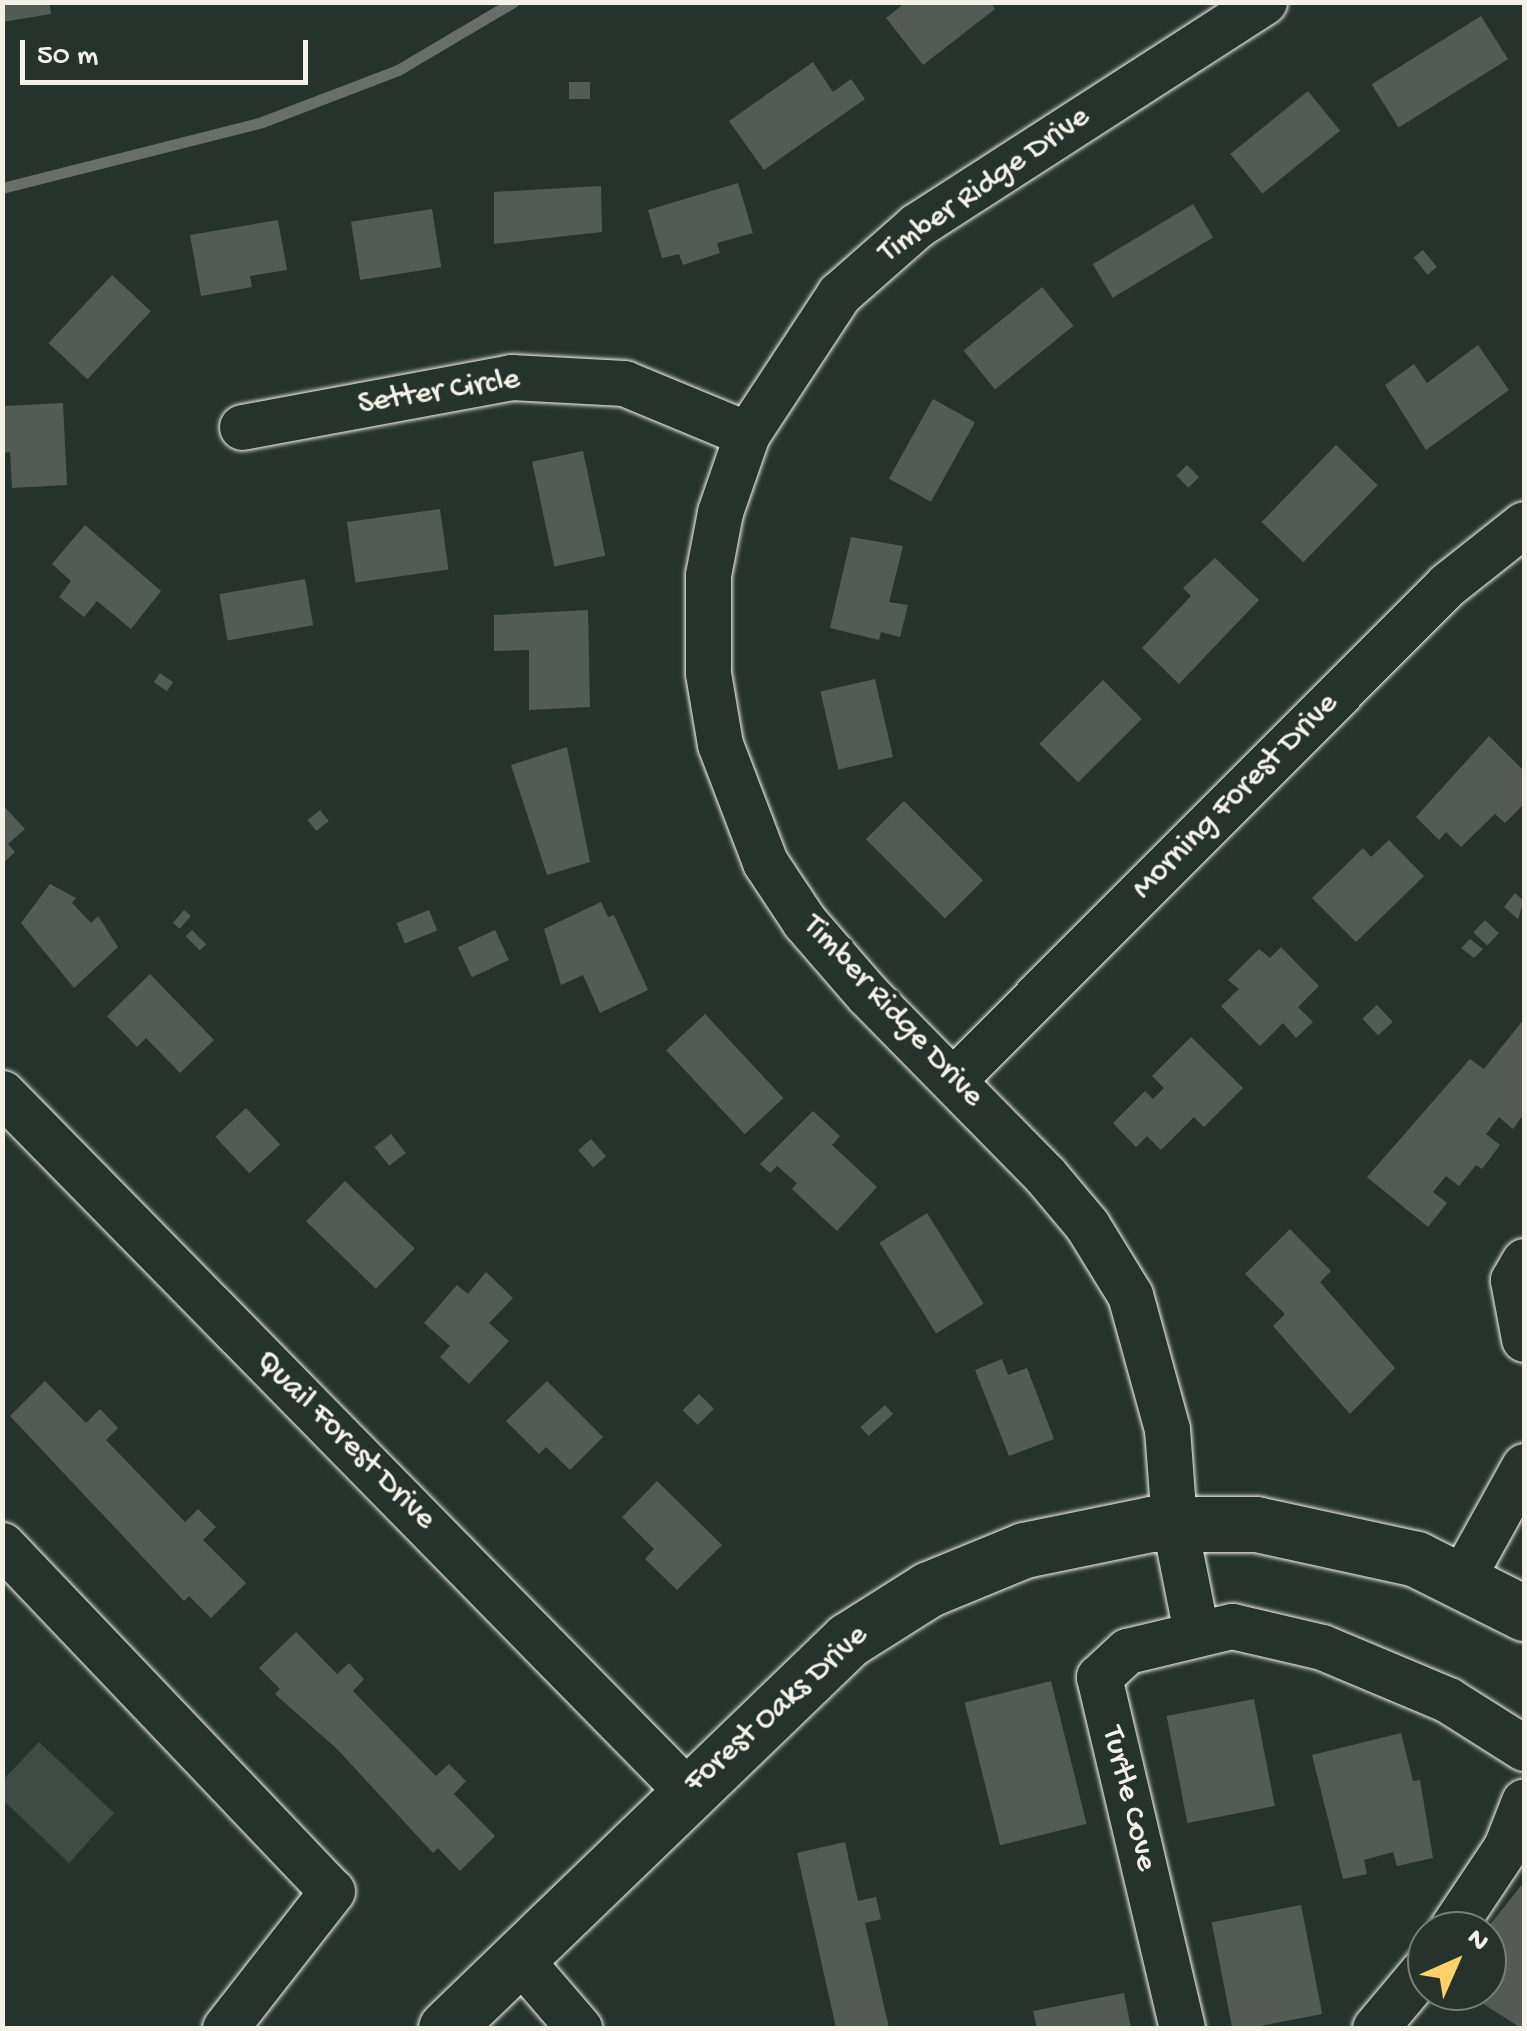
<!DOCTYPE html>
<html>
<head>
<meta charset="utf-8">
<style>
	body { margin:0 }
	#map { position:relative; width:1527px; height:2031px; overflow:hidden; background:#26332d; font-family:"Gochi Hand",sans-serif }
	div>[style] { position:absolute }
	.green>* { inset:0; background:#414b45 }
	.stream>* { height:11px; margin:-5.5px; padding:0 5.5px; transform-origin:5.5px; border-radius:5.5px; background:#676f68 }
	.building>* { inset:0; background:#525c55; transform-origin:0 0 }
	.roads { filter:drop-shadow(0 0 2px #f4f1e8) drop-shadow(0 0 2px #f4f1e8) }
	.minor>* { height:45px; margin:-22.5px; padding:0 22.5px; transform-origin:22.5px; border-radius:22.5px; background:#26332d }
	.tertiary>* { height:55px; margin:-27.5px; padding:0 27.5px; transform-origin:27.5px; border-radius:27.5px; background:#26332d }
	span { translate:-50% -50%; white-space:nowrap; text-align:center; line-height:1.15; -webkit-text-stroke:8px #26332d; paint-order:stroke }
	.street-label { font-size:32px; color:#f4f1e8 }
	.frame { position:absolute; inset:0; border:5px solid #f4f1e8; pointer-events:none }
	.north { position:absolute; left:1407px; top:1911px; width:100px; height:100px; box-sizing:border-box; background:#26332d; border:2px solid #787f78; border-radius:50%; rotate:45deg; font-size:28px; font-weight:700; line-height:40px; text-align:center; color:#f4f1e8 }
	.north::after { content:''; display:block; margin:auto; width:35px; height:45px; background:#ffd166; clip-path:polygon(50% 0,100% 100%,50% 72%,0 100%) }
	.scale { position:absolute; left:20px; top:40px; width:288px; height:45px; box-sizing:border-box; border:5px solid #f4f1e8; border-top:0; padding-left:12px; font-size:30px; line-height:35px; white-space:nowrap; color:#f4f1e8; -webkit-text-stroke:8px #26332d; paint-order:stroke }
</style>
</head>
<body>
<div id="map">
	<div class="green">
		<i style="clip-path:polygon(39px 1742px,114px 1813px,69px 1863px,3px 1800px,3px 1780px)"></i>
	</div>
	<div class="stream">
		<i style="left:2px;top:188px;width:268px;rotate:-14.2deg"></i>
		<i style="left:262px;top:122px;width:146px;rotate:-20.9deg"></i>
		<i style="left:398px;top:70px;width:134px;rotate:-30.6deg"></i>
	</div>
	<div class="building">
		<i style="clip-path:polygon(2px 2px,49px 2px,51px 14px,2px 22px)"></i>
		<i style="clip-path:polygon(906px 2px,990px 2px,995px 9px,923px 65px,886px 18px)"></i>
		<i style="left:1481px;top:16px;width:51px;height:129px;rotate:58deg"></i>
		<i style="clip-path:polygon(813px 62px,833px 92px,851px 79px,865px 99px,764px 170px,729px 121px)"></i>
		<i style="left:569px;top:82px;width:21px;height:17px"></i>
		<i style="left:1308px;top:91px;width:51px;height:100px;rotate:51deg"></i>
		<i style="clip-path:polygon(738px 183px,753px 233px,717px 243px,720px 253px,683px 265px,679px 254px,662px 258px,648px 210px)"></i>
		<i style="clip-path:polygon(601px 186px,602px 232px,494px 244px,494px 192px)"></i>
		<i style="left:1193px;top:204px;width:39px;height:117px;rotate:59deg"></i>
		<i style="left:432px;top:209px;width:59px;height:82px;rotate:81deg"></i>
		<i style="clip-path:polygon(278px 220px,287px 270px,250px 276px,252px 287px,201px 296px,190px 235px)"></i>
		<i style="left:1423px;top:250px;width:22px;height:12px;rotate:51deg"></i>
		<i style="left:112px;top:275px;width:53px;height:93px;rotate:43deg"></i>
		<i style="left:1042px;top:287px;width:50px;height:101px;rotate:51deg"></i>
		<i style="clip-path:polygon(1478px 345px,1509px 390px,1426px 450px,1385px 385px,1414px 364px,1427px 383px)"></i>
		<i style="left:933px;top:399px;width:48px;height:91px;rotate:29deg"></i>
		<i style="clip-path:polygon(63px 403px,67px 485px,12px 488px,10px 452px,2px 453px,5px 406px)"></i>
		<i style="left:1336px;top:445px;width:58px;height:107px;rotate:44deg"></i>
		<i style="left:583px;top:451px;width:107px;height:52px;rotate:78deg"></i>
		<i style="left:1187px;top:465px;width:17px;height:15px;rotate:45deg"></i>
		<i style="left:440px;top:509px;width:61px;height:94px;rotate:82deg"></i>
		<i style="clip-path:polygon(85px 525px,161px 591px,131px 629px,97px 601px,84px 617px,59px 597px,71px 581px,52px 564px)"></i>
		<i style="clip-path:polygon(851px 537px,903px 546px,889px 602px,908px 605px,900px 637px,881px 632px,879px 640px,830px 628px)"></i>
		<i style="clip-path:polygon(1215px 558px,1259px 600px,1179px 684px,1142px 648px,1191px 596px,1183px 588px)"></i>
		<i style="left:305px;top:579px;width:47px;height:87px;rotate:80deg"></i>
		<i style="clip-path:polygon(588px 610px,590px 707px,529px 710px,529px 650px,494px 651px,494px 615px)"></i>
		<i style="left:160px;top:673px;width:16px;height:11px;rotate:35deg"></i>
		<i style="left:875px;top:679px;width:80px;height:56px;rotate:77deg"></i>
		<i style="left:1103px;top:680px;width:55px;height:90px;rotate:45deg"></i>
		<i style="clip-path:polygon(1489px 736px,1524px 771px,1524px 804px,1505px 823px,1495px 814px,1461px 847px,1446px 832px,1439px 840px,1416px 817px)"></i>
		<i style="clip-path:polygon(567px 747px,590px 862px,547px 875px,511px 765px)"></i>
		<i style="left:904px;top:801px;width:112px;height:54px;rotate:45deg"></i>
		<i style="clip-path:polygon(2px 804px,25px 829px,8px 844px,15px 852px,2px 864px)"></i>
		<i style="left:320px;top:810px;width:14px;height:16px;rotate:51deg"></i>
		<i style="clip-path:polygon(1389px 840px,1424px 876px,1356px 942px,1312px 898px,1363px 848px,1371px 857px)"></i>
		<i style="clip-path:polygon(50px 884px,76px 898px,72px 903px,91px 923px,98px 916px,118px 947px,74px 988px,21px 923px)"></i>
		<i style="clip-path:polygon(1515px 893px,1524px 901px,1518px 919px,1504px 907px)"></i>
		<i style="clip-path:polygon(601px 902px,608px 917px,614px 915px,648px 990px,600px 1013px,583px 975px,561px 985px,544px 929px)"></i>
		<i style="left:184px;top:910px;width:9px;height:17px;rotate:41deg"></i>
		<i style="left:429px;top:910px;width:22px;height:35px;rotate:68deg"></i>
		<i style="left:1485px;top:920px;width:19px;height:17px;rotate:43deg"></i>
		<i style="left:192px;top:930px;width:20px;height:9px;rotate:45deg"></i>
		<i style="left:495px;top:930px;width:33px;height:41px;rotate:65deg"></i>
		<i style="clip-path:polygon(1470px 939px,1483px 949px,1474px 958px,1461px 948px)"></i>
		<i style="clip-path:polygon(1281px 947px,1319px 986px,1298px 1007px,1313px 1022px,1296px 1038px,1283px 1023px,1260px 1046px,1221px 1006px,1239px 989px,1228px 980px,1259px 949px,1270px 958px)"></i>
		<i style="clip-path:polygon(150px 974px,214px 1040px,180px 1073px,146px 1038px,137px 1047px,107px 1016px)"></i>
		<i style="left:1377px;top:1005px;width:23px;height:20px;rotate:47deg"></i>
		<i style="left:705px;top:1014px;width:115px;height:53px;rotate:47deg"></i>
		<i style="clip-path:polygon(1524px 1019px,1524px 1114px,1513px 1129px,1499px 1117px,1486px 1134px,1500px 1145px,1482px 1169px,1476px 1165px,1459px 1186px,1446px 1176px,1433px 1192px,1447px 1203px,1428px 1227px,1367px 1177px,1470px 1059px,1484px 1069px)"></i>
		<i style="clip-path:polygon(1191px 1037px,1243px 1088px,1204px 1127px,1194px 1117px,1161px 1150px,1147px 1136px,1136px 1147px,1113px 1123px,1145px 1091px,1153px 1099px,1164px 1088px,1152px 1076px)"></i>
		<i style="left:246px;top:1108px;width:50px;height:42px;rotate:47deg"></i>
		<i style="clip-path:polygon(813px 1111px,840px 1136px,832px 1145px,877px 1187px,837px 1231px,792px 1189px,797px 1183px,777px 1166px,770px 1173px,760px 1164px)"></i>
		<i style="left:391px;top:1134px;width:24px;height:21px;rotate:52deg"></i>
		<i style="left:591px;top:1139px;width:23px;height:17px;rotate:49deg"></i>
		<i style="left:345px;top:1181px;width:97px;height:56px;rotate:44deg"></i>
		<i style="left:927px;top:1213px;width:107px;height:56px;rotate:58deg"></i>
		<i style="clip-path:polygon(1290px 1229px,1331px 1271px,1320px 1282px,1395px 1368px,1350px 1414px,1273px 1326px,1285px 1314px,1245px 1274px)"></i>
		<i style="clip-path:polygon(486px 1272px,513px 1298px,489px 1323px,509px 1341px,469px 1384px,440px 1357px,450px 1346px,424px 1323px,457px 1285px,468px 1294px)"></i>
		<i style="clip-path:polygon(1002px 1359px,1008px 1375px,1027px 1368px,1054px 1439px,1009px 1456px,975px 1370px)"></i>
		<i style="clip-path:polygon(45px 1381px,86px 1423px,100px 1409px,118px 1428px,106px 1440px,185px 1522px,198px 1509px,216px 1527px,203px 1540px,246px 1583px,211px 1618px,189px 1596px,184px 1601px,10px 1416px)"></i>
		<i style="clip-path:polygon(547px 1381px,603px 1437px,570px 1470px,546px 1447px,539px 1454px,506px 1421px)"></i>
		<i style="left:699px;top:1394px;width:21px;height:23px;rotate:45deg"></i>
		<i style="left:885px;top:1405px;width:12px;height:33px;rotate:48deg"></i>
		<i style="clip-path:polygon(657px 1481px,722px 1545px,677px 1590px,645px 1559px,654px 1549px,622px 1517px)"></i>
		<i style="clip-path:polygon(296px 1632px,337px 1674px,349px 1663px,364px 1679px,353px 1691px,436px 1776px,449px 1764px,466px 1781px,454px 1794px,495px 1836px,460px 1871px,438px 1848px,433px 1853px,337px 1749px,275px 1694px,280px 1689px,259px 1668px)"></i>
		<i style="left:1051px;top:1681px;width:147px;height:89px;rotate:76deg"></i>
		<i style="left:1254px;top:1699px;width:109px;height:89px;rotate:79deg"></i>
		<i style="clip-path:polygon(1401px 1733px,1413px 1781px,1420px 1780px,1433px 1858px,1397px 1866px,1393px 1852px,1364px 1860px,1367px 1874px,1343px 1879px,1312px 1755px)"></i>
		<i style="clip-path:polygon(845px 1842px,858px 1901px,876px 1897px,881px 1919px,865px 1923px,889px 2028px,836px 2028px,797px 1853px)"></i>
		<i style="clip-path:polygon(1524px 1882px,1524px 2028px,1521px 2028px,1463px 1991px,1487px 1991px,1485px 1931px)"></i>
		<i style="left:1301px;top:1905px;width:111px;height:91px;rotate:79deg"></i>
		<i style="clip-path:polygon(1124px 1993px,1131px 2028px,1037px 2028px,1033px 2011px)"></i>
	</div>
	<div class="roads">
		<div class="minor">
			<i style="left:242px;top:427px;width:274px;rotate:-10.5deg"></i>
			<i style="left:511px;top:377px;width:113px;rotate:3deg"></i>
			<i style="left:624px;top:383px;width:133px;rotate:22.5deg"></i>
			<i style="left:954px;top:1079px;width:698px;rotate:-45.06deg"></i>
			<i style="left:1447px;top:585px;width:98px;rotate:-38.4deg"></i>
			<i style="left:2px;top:1093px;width:978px;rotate:45.54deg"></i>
			<i style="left:1524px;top:1261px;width:22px;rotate:120deg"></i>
			<i style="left:1513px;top:1280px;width:60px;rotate:79.4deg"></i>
			<i style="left:2px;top:1545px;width:478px;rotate:46.4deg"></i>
			<i style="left:332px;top:1891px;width:174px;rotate:128deg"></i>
			<i style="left:1462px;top:1578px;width:128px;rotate:-61deg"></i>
			<i style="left:1196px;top:1632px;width:112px;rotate:-101.3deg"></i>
			<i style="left:1174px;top:1522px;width:93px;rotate:-94.3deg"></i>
			<i style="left:1167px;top:1429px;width:139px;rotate:-105.4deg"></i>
			<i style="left:1130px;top:1295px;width:82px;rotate:-121.6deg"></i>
			<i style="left:1087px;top:1225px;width:65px;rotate:-130deg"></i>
			<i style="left:1045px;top:1175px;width:252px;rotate:-134.5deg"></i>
			<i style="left:868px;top:995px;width:98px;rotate:-130.9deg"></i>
			<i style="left:804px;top:921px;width:71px;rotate:-123.5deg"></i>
			<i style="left:765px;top:862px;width:126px;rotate:-110.9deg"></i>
			<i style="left:720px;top:744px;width:72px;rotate:-99.6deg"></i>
			<i style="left:708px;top:673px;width:98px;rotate:-90deg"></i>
			<i style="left:708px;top:575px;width:64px;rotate:-79.2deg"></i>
			<i style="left:720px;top:512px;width:83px;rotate:-70.9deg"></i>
			<i style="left:747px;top:434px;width:168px;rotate:-56.7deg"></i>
			<i style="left:839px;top:294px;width:103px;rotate:-41.4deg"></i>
			<i style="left:916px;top:226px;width:414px;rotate:-32.8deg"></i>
			<i style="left:1450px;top:1931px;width:101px;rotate:-56.3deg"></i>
			<i style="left:1506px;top:1847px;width:49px;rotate:-68.6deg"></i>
			<i style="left:518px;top:1957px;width:94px;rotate:49.3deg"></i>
			<i style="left:1182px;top:2028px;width:361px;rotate:-103.3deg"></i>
			<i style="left:1099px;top:1677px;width:38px;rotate:-43deg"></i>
			<i style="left:1127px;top:1651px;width:108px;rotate:-13.4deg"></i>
			<i style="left:1232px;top:1626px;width:92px;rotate:13.1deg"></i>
			<i style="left:1322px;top:1647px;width:137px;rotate:22.8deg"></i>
			<i style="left:1448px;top:1700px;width:90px;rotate:32.3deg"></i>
			<i style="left:1375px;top:2028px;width:81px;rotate:-50deg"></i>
		</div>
		<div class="tertiary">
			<i style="left:446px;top:2028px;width:559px;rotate:-43.98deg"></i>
			<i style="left:848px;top:1640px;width:96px;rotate:-32.2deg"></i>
			<i style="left:929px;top:1589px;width:103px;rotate:-22.3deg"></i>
			<i style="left:1024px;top:1550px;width:130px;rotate:-11.6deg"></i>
			<i style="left:1151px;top:1524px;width:105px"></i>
			<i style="left:1256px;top:1524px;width:164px;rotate:12.3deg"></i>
			<i style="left:1416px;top:1559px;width:121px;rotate:26.6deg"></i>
		</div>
	</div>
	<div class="street-label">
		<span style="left:985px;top:186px;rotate:-35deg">Timber Ridge Drive</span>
		<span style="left:439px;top:393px;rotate:-9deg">Setter Circle</span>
		<span style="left:1236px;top:797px;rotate:-45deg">Morning Forest Drive</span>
		<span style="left:892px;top:1012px;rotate:47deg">Timber Ridge Drive</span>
		<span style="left:345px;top:1441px;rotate:45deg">Quail Forest Drive</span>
		<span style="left:777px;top:1710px;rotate:-42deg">Forest Oaks Drive</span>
		<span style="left:1128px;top:1799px;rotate:76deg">Turtle Cove</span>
	</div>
	<div class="frame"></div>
	<div class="north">N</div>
	<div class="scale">50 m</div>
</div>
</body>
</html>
